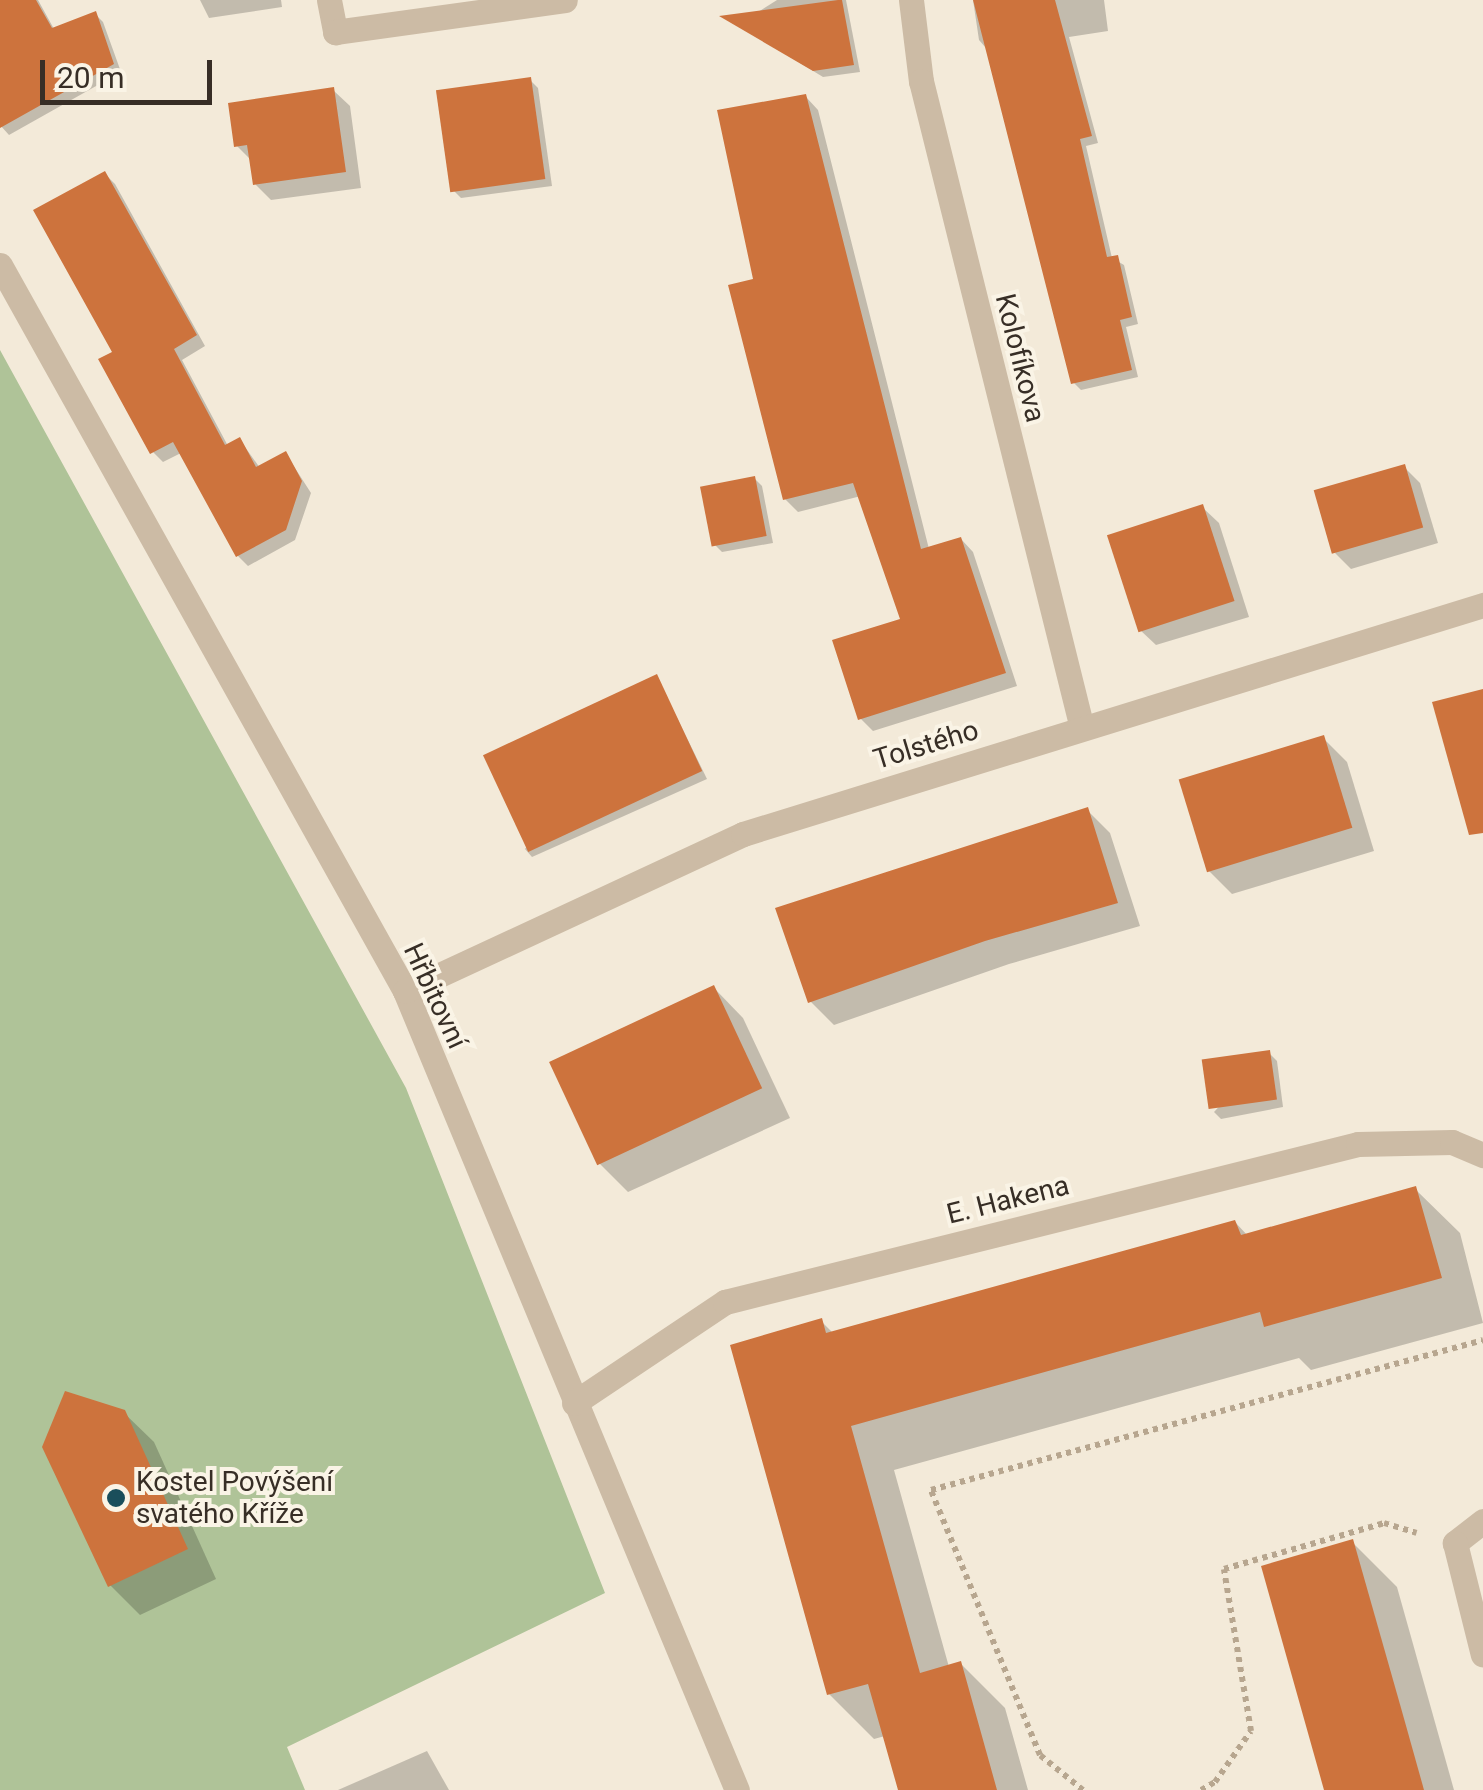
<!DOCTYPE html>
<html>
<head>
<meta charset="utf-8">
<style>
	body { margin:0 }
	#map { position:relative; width:1483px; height:1790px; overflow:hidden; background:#f3ead9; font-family:Roboto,sans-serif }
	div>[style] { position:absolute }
	.green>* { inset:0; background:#afc398 }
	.shadow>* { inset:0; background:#0003 }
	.building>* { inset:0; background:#cd733d; transform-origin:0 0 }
	.path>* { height:6px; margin-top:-3px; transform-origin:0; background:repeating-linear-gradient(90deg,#b7a68f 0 5px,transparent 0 10px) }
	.minor>* { height:25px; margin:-12.5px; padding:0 12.5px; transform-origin:12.5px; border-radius:12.5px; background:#ccbba5 }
	.dots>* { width:28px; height:28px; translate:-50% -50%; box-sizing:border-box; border:5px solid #faf4e6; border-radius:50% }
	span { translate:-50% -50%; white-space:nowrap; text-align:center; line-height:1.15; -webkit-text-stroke:8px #faf4e6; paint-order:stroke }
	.street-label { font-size:28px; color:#372e26 }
	.poi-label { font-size:28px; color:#372e26 }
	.left { translate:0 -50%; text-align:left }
	.scale { position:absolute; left:40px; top:60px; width:172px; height:45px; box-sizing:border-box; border:5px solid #372e26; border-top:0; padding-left:12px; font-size:30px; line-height:35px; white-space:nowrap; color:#372e26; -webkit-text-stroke:8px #faf4e6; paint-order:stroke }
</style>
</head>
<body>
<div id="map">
	<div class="green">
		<i style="clip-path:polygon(0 350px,406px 1088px,605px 1593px,287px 1747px,305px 1790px,0 1790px)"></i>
	</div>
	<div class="shadow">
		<i style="clip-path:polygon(0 0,38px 0,54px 29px,95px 14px,103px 22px,121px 72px,9px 135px,0 125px)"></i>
		<i style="clip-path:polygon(200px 0,281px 0,282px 7px,209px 18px)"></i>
		<i style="clip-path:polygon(777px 0,846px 0,860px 72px,823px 77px,738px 25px)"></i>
		<i style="clip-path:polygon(973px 0,1104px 0,1108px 31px,1069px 37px,1098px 143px,1086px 146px,1112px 258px,1124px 265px,1138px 324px,1126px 327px,1138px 377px,1081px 390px,1074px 383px,986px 48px,979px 40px)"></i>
		<i style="clip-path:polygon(530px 80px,538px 88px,552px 186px,461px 198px,454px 191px)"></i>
		<i style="clip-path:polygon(333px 90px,350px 106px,361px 188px,271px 200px,255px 184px,252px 161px,237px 146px)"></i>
		<i style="clip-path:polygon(806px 97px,818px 110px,929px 549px,961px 539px,973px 552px,1017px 686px,873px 731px,860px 718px,903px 621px,861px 496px,798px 512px,785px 499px,756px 281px)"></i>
		<i style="clip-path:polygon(105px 174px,115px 184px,205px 346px,182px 360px,228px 446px,240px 440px,260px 468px,286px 454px,311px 493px,295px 540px,248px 566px,238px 556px,181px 453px,163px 462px,153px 452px,115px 353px)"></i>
		<i style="clip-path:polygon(1404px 467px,1420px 483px,1438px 543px,1351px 569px,1335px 553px)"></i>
		<i style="clip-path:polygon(755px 479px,762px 486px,773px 543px,722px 552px,714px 544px)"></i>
		<i style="clip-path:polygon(1202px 507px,1219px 523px,1249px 617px,1156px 645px,1139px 629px)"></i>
		<i style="clip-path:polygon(657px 677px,707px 779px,532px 857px,525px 849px)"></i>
		<i style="clip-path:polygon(1323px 738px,1347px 762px,1374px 851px,1232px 894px,1208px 870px)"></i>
		<i style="clip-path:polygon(1087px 810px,1110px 833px,1140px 926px,1009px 964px,834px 1025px,810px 1001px)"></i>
		<i style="clip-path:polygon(714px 988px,743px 1018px,790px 1118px,628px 1192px,598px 1162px)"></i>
		<i style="clip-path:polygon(1269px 1053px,1277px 1061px,1283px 1107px,1221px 1119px,1214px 1112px)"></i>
		<i style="clip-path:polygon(1415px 1189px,1460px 1233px,1483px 1323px,1311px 1370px,1299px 1358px,894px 1470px,949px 1667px,960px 1663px,1005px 1708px,1028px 1790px,900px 1790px,885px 1736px,874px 1739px,829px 1694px,821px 1321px,834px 1334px,1235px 1222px,1248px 1236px)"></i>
		<i style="clip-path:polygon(66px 1394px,123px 1412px,154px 1442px,216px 1579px,140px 1615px,110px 1585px)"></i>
		<i style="clip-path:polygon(1352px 1542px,1397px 1587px,1454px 1790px,1327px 1790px)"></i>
		<i style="clip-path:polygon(427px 1751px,449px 1790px,338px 1790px)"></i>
	</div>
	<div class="building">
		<i style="clip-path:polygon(0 0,36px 0,52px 28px,96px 11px,114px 64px,0 128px)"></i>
		<i style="clip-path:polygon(838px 0,842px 0,854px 65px,813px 71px,719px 16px)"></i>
		<i style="clip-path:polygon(973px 0,1055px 0,1092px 136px,1080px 139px,1107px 257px,1118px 255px,1132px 317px,1120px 320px,1132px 370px,1071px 384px)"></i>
		<i style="left:531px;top:77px;width:103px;height:96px;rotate:82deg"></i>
		<i style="clip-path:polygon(334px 87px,346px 172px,253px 185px,247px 145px,234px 147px,228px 103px)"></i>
		<i style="clip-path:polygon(806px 94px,921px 549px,961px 537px,1006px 673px,858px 720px,832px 640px,900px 619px,853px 483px,783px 500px,728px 285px,753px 279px,717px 110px)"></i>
		<i style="clip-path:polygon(105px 171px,197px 335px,174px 349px,225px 445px,240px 437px,256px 467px,286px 451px,302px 481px,286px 530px,236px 557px,173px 442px,150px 454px,98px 359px,112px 352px,33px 210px)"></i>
		<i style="left:1405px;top:464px;width:66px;height:95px;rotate:74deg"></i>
		<i style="left:755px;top:476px;width:61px;height:56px;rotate:79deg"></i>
		<i style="left:1203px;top:504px;width:102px;height:101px;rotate:72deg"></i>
		<i style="left:657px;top:674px;width:107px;height:192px;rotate:65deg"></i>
		<i style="clip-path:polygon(1483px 689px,1483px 833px,1469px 835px,1432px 702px)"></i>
		<i style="left:1324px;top:735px;width:97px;height:152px;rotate:73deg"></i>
		<i style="clip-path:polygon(1088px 807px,1118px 903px,985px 941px,808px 1003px,775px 908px)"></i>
		<i style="left:714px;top:985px;width:114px;height:182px;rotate:65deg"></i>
		<i style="left:1270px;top:1050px;width:50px;height:69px;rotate:82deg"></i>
		<i style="clip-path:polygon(1416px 1186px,1442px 1278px,1264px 1327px,1260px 1312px,851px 1426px,920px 1673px,961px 1661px,997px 1790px,898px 1790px,868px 1684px,827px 1695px,730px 1345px,822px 1318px,826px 1333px,1235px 1220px,1241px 1235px)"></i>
		<i style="clip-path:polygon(65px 1391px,125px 1410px,188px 1549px,108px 1587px,42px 1447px)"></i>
		<i style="clip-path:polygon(1353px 1539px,1403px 1715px,1424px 1790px,1324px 1790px,1261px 1566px)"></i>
	</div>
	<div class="path">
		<i style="left:1083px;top:1790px;width:55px;rotate:-140.9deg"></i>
		<i style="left:1040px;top:1755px;width:287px;rotate:-112.4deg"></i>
		<i style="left:931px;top:1490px;width:572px;rotate:-15.2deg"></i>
		<i style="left:1201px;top:1790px;width:16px;rotate:-30deg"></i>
		<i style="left:1215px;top:1782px;width:62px;rotate:-54.8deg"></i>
		<i style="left:1251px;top:1731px;width:164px;rotate:-99.5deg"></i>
		<i style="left:1224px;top:1569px;width:166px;rotate:-16deg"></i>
		<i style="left:1384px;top:1523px;width:34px;rotate:17deg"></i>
	</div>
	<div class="minor">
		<i style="left:329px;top:0;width:33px;rotate:79deg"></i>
		<i style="left:335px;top:32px;width:232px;rotate:-7.9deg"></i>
		<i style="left:911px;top:0;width:82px;rotate:83deg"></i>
		<i style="left:921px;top:81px;width:667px;rotate:76.03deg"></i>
		<i style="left:0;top:265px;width:831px;rotate:60.84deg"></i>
		<i style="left:405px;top:991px;width:865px;rotate:67.44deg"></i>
		<i style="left:405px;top:991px;width:373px;rotate:-24.9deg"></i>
		<i style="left:743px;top:834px;width:775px;rotate:-17.2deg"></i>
		<i style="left:574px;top:1403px;width:182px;rotate:-33.8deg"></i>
		<i style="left:725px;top:1302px;width:652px;rotate:-14.01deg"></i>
		<i style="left:1358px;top:1144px;width:94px;rotate:-1.2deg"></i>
		<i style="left:1452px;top:1142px;width:34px;rotate:23deg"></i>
		<i style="left:1483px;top:1521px;width:36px;rotate:142deg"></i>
		<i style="left:1455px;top:1543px;width:115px;rotate:76deg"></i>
	</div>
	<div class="dots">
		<i style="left:116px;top:1498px;background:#1a4e5b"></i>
	</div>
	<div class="street-label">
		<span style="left:1020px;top:358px;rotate:76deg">Kolofíkova</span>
		<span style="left:926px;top:745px;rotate:-17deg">Tolstého</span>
		<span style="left:435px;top:996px;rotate:65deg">Hřbitovní</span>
		<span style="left:1008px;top:1200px;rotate:-14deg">E. Hakena</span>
	</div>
	<div class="poi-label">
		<span class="left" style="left:136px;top:1498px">Kostel Povýšení<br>svatého Kříže</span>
	</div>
	<div class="scale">20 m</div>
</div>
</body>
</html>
